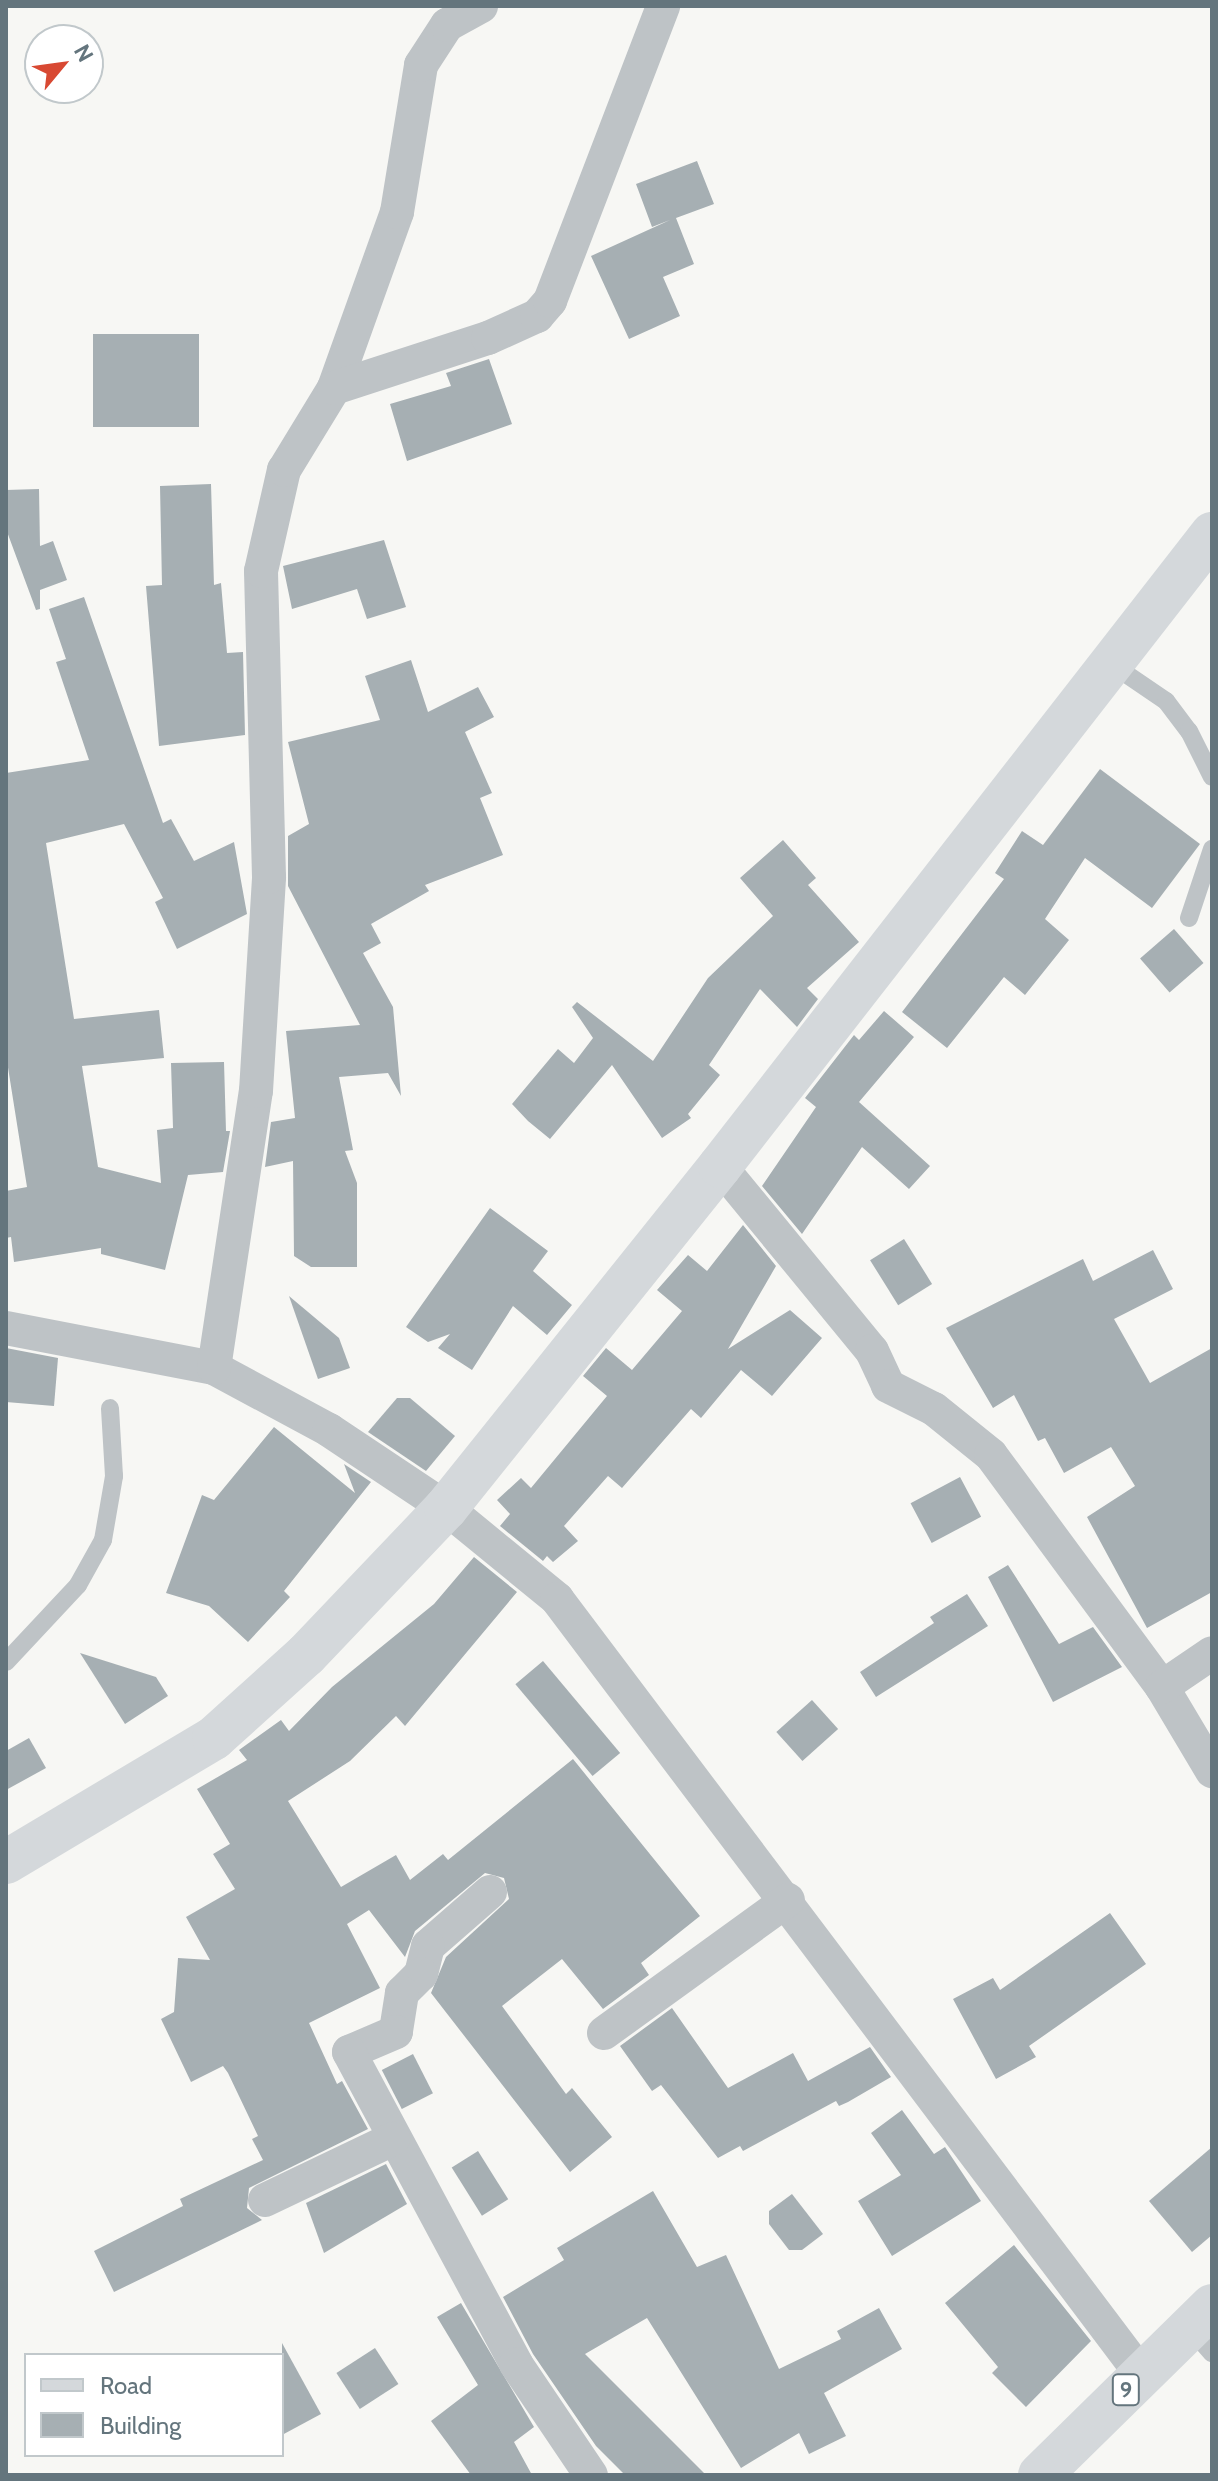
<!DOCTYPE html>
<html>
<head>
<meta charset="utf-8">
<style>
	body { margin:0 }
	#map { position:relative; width:1218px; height:2481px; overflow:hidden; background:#f7f7f4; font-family:Cabin,sans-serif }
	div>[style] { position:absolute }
	.building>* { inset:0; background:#a6afb3; transform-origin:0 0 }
	.lane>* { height:18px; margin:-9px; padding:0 9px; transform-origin:9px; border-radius:9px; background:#bec3c6 }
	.street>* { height:34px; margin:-17px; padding:0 17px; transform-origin:17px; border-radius:17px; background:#bec3c6 }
	.secondary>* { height:44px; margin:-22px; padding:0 22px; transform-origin:22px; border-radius:22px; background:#d4d8db }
	.highway>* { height:44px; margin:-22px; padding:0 22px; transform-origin:22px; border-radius:22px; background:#d4d8db }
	span { translate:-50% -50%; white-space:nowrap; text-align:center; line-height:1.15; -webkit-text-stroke:8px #fff; paint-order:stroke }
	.shield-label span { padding:2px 6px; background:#fff; border:2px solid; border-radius:6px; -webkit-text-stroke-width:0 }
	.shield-label { font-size:22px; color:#64757d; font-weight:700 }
	.frame { position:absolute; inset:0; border:8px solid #64757d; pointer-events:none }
	.legend { position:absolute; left:24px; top:2353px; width:260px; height:104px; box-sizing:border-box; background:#fff; border:2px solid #c1c8cb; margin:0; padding:10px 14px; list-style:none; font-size:24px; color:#64757d }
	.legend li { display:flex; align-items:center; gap:16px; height:40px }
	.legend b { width:40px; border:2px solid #c1c8cb }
	.north { position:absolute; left:24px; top:24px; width:80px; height:80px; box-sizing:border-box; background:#fff; border:2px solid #c1c8cb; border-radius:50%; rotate:61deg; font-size:22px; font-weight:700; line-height:32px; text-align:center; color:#64757d }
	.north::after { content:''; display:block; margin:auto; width:28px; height:36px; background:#d84933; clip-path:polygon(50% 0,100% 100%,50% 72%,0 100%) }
</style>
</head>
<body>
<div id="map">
	<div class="building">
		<i style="clip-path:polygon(697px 161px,714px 204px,676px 218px,694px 264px,663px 277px,680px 316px,629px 339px,591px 256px,670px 220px,652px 227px,636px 184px)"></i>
		<i style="left:93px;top:334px;width:106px;height:93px"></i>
		<i style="clip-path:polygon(489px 359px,512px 424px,407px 461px,390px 404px,451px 386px,446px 373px)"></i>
		<i style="clip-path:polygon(211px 484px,214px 585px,221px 583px,227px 653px,243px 652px,245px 735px,159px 746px,146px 586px,162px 585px,160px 486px)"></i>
		<i style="clip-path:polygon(39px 489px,40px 546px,53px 541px,67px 580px,40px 590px,40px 609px,36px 610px,6px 529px,6px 490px)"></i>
		<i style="clip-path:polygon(384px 540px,406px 607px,367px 619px,357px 589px,292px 609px,283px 566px)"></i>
		<i style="clip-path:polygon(84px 597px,163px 823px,171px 819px,194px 861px,234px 842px,247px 914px,177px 949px,155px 902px,163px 898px,124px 824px,46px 843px,74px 1019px,159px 1010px,164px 1058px,82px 1066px,98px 1167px,161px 1183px,157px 1130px,173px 1128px,171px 1063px,224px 1062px,226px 1131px,230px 1131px,223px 1172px,188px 1175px,165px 1270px,101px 1254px,101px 1248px,14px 1262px,11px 1237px,6px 1238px,6px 1191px,27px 1187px,6px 1055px,6px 773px,89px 760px,56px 662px,66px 659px,49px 609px)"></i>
		<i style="clip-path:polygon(411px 660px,428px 712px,478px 687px,494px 717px,465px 732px,492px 793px,480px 798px,503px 855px,425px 885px,429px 891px,371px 924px,381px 943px,363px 953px,393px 1007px,401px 1096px,388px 1073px,339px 1077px,353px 1150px,345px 1151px,357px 1183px,357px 1267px,311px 1267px,294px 1256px,293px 1161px,265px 1167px,271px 1122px,295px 1118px,286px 1031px,360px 1025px,288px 886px,288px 836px,309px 824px,288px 742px,380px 720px,365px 676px)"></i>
		<i style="clip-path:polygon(1100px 769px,1200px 844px,1152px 908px,1085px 858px,1045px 919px,1069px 940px,1025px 995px,1004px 977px,947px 1048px,902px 1012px,1004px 879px,995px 873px,1022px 831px,1043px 845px)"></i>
		<i style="clip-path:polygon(783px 840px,816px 878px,808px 885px,859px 942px,807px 988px,818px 999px,797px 1027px,760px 989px,709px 1065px,720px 1075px,688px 1114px,691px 1118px,662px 1138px,612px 1065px,550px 1139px,528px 1121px,512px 1104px,558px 1049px,574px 1063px,593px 1038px,572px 1007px,577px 1002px,653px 1061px,708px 978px,773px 916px,740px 878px)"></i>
		<i style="left:1174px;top:929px;width:45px;height:45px;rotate:49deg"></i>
		<i style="clip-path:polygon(884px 1011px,914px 1037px,859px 1102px,930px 1166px,909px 1189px,862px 1147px,802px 1234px,762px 1186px,816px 1107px,805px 1098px,854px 1035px,859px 1040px)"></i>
		<i style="clip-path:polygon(490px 1208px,548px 1251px,533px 1271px,572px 1305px,547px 1335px,513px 1306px,472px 1370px,438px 1348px,450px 1334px,428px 1342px,406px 1327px)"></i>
		<i style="clip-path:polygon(743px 1225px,776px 1266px,728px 1349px,790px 1310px,822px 1338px,772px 1396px,741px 1370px,701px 1418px,691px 1409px,622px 1488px,608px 1476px,564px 1526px,578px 1541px,553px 1562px,547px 1556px,543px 1561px,500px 1526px,510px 1514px,497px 1500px,521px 1478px,531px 1488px,607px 1396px,583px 1376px,606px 1348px,632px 1370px,682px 1311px,657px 1290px,688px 1255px,707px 1271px)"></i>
		<i style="left:904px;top:1239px;width:53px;height:40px;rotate:58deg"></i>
		<i style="clip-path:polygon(1153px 1250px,1173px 1289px,1114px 1319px,1150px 1383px,1212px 1348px,1212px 1592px,1147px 1628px,1087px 1517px,1135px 1486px,1111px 1447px,1064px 1473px,1045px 1438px,1038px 1441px,1014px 1395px,993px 1408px,946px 1328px,1083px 1259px,1093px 1281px)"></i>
		<i style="clip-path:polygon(289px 1296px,339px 1338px,350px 1368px,318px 1379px)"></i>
		<i style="clip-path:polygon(6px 1348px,58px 1358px,54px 1406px,6px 1402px)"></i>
		<i style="clip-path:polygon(397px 1398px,410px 1398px,455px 1436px,426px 1471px,368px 1432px)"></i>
		<i style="clip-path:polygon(274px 1427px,355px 1493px,344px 1464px,371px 1482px,284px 1591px,290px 1597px,248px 1642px,209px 1606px,166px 1593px,202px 1495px,214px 1500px)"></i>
		<i style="left:960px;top:1477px;width:45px;height:56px;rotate:62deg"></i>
		<i style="clip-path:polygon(474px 1557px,517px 1592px,405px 1726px,396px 1716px,350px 1761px,288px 1801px,341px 1887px,396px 1855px,410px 1880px,443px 1854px,448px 1860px,573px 1759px,700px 1916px,641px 1963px,649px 1975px,603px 2009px,562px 1959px,502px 2006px,566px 2094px,572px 2088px,612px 2137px,570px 2172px,431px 1993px,446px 1957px,509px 1899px,504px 1878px,485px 1873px,415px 1931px,405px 1957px,369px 1910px,347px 1924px,380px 1988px,309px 2023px,337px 2084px,342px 2081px,368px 2129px,249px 2188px,247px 2208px,262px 2220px,114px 2292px,94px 2251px,183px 2206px,180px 2199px,263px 2160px,252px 2139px,258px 2136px,228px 2073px,223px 2066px,191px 2082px,161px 2019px,174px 2012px,178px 1958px,210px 1960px,186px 1917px,235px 1889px,213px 1854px,230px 1844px,197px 1789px,247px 1760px,239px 1750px,281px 1720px,289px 1731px,332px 1687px,434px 1604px)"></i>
		<i style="clip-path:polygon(1008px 1565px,1059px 1644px,1093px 1627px,1122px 1667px,1053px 1702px,988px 1577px)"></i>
		<i style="clip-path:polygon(967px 1594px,988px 1626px,876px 1697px,860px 1672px,934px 1623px,930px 1617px)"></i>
		<i style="clip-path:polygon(80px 1653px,156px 1677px,168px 1696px,125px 1724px)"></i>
		<i style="left:543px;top:1661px;width:120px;height:36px;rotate:50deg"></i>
		<i style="left:812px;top:1700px;width:39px;height:48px;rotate:48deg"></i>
		<i style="clip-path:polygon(29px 1738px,46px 1768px,6px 1790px,6px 1751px)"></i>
		<i style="clip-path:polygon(1110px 1913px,1146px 1964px,1029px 2046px,1036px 2057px,996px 2079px,953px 1999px,993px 1978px,1000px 1990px)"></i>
		<i style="clip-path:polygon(672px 2008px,728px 2088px,793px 2053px,808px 2081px,870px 2047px,891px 2077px,848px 2102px,839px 2106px,836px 2101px,743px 2151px,740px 2146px,718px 2158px,661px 2085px,652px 2091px,620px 2046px)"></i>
		<i style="left:413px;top:2054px;width:44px;height:35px;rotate:63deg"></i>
		<i style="clip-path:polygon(902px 2110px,934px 2154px,945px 2147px,981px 2201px,892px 2256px,858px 2201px,901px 2175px,871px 2133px)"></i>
		<i style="clip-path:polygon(1212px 2147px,1212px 2235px,1192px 2252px,1149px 2201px)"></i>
		<i style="left:478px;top:2151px;width:57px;height:31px;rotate:58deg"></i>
		<i style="clip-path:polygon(386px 2164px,407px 2204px,324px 2253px,306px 2203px)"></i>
		<i style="clip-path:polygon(653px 2191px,697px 2267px,726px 2255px,779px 2369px,841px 2339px,837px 2331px,879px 2308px,902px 2349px,824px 2393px,846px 2436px,809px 2454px,799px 2433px,741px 2468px,647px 2318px,585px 2354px,706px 2475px,625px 2475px,596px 2446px,533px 2354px,503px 2297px,564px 2260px,557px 2248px)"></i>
		<i style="clip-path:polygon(792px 2194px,823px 2234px,802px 2250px,789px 2250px,769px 2224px,769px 2211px)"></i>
		<i style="clip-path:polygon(1014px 2245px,1091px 2341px,1026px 2407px,992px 2373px,998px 2367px,945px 2303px)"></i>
		<i style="clip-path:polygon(461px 2303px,534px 2427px,514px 2442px,532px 2475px,471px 2475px,431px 2421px,478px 2385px,437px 2317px)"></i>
		<i style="clip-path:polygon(282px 2343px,321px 2414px,282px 2435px)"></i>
		<i style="left:375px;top:2348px;width:43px;height:46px;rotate:57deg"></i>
	</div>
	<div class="lane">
		<i style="left:1110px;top:663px;width:68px;rotate:34.2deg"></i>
		<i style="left:1166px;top:701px;width:38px;rotate:53deg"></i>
		<i style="left:1189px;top:731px;width:51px;rotate:63.4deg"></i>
		<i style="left:1189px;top:918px;width:73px;rotate:-71.6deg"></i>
		<i style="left:6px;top:1662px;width:105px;rotate:-46.9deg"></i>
		<i style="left:78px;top:1585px;width:51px;rotate:-60.9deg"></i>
		<i style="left:103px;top:1540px;width:65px;rotate:-80.2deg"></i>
		<i style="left:114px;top:1476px;width:68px;rotate:-93.4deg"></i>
		<i style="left:1189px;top:2327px;width:35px;rotate:49deg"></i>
	</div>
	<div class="street">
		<i style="left:334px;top:388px;width:187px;rotate:-70.3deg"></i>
		<i style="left:397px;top:212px;width:149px;rotate:-80.7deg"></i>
		<i style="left:421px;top:65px;width:48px;rotate:-57deg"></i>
		<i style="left:447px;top:25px;width:39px;rotate:-29deg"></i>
		<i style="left:720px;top:1166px;width:239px;rotate:50.6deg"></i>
		<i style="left:872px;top:1351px;width:38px;rotate:65deg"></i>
		<i style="left:888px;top:1386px;width:51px;rotate:26.6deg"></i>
		<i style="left:934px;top:1409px;width:73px;rotate:38.9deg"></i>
		<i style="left:991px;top:1455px;width:288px;rotate:53.6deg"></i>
		<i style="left:1162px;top:1687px;width:98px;rotate:59.2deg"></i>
		<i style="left:6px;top:1328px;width:212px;rotate:10.9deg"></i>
		<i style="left:214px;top:1368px;width:131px;rotate:28.3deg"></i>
		<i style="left:329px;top:1430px;width:141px;rotate:33.7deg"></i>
		<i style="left:446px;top:1508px;width:144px;rotate:39.3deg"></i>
		<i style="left:557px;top:1599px;width:972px;rotate:52.99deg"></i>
		<i style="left:214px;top:1368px;width:280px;rotate:-81.4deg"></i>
		<i style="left:256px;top:1091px;width:214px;rotate:-86.5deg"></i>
		<i style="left:269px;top:877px;width:306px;rotate:-91.5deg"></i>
		<i style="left:261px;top:571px;width:104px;rotate:-77.2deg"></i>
		<i style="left:284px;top:470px;width:96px;rotate:-58.6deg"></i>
		<i style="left:334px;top:388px;width:162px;rotate:-18deg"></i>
		<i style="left:488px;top:338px;width:54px;rotate:-24.2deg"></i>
		<i style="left:537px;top:316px;width:20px;rotate:-49deg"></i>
		<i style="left:550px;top:301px;width:316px;rotate:-69deg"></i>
		<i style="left:1162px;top:1687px;width:60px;rotate:-34.2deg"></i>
		<i style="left:490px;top:1892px;width:82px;rotate:138.9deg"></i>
		<i style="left:428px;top:1946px;width:29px;rotate:104deg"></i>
		<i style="left:421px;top:1974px;width:27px;rotate:135deg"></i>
		<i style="left:402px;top:1993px;width:39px;rotate:99deg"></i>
		<i style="left:396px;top:2032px;width:51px;rotate:156.9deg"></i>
		<i style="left:349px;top:2052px;width:354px;rotate:61.8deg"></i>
		<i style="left:516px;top:2364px;width:134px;rotate:56deg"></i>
		<i style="left:604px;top:2033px;width:227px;rotate:-35.9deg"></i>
		<i style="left:265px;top:2200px;width:142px;rotate:-25.5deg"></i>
	</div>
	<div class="secondary">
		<i style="left:6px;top:1862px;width:242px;rotate:-30.8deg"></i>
		<i style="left:214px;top:1738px;width:124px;rotate:-42.1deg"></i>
		<i style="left:306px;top:1655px;width:203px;rotate:-46.4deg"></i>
		<i style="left:446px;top:1508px;width:438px;rotate:-51.3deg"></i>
		<i style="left:720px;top:1166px;width:801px;rotate:-52.1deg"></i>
	</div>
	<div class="highway">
		<i style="left:1040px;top:2475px;width:241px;rotate:-44.5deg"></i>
	</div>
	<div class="shield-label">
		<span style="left:1126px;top:2390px">9</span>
	</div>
	<div class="frame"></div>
	<ul class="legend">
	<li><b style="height:10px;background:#d4d8db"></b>Road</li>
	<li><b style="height:22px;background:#a6afb3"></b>Building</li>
	</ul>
	<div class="north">N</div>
</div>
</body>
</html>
